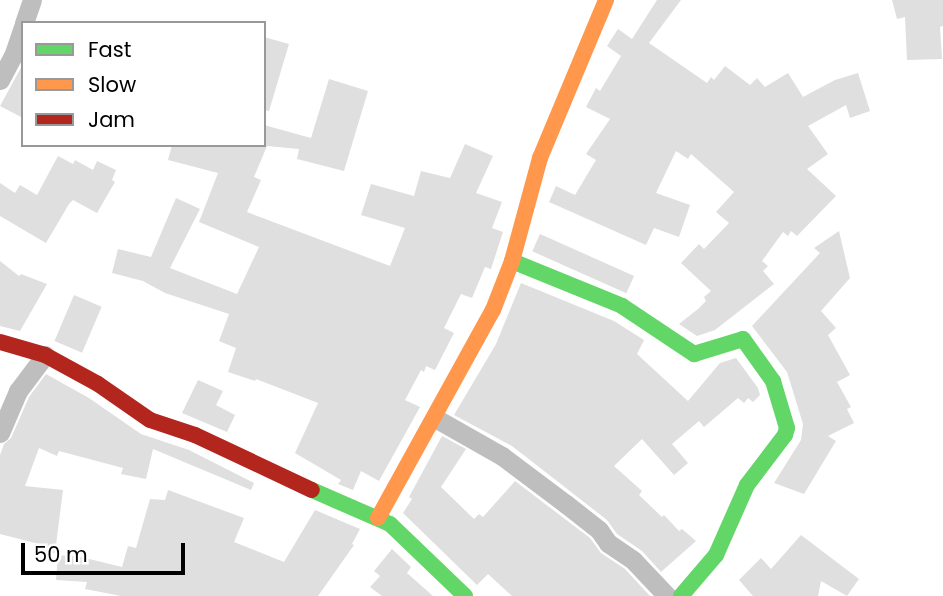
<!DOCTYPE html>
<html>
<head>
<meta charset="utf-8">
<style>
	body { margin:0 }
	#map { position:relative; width:943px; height:596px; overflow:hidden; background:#fff; font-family:Poppins,sans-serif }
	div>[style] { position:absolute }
	.building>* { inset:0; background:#dfdfdf; transform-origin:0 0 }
	.street>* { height:19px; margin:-9.5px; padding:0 9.5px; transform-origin:9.5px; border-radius:9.5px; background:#bebebe }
	.fast>* { height:16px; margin:-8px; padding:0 8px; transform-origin:8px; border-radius:8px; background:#63d668 }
	.slow>* { height:16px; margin:-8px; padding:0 8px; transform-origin:8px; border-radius:8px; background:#ff974d }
	.jam>* { height:16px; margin:-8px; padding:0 8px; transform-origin:8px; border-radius:8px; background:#b3261e }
	span { translate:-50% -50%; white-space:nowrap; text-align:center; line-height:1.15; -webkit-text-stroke:5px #fff; paint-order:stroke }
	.legend { position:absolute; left:21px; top:21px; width:245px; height:126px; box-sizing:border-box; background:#fff; border:2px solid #999; margin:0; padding:9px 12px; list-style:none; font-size:21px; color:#000 }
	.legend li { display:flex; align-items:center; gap:14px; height:35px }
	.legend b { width:35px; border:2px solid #999 }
	.scale { position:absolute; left:21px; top:543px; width:164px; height:32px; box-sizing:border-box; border:4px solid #000; border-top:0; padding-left:9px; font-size:21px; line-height:24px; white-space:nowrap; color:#000; -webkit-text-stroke:5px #fff; paint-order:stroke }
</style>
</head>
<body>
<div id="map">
	<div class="building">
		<i style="clip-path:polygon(657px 0,681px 0,649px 43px,707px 83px,711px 77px,714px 80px,725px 66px,750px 85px,757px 78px,765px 87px,788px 73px,803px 97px,835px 80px,858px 73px,870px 111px,850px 118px,846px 105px,808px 126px,828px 154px,807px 169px,836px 196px,797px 236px,791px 231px,788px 236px,783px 232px,762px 261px,768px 266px,763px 271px,774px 284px,715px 330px,697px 336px,679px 324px,698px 309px,706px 301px,704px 297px,711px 291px,681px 263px,699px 244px,704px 249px,729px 223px,716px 212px,734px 192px,691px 154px,688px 159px,676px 151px,656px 193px,690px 205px,679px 237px,654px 228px,646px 245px,549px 202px,556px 186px,575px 195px,596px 160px,586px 154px,610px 119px,586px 107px,596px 88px,600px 91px,621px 56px,607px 46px,618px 29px,632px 39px)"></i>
		<i style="clip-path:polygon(892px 0,943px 0,943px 26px,940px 27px,942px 59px,907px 60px,905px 17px,897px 19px)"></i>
		<i style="clip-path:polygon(264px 37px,289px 44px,269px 111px,264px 110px)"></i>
		<i style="clip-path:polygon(23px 64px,23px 118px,0 106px)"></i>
		<i style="clip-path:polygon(329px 79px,368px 91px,344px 171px,297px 159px,299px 149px,267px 146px,254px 177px,261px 180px,247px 212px,390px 266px,405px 228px,361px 215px,371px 184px,414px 196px,421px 171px,450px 178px,465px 144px,493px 156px,476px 193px,502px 202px,492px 228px,503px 232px,491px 269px,485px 267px,472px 298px,461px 294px,444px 328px,454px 333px,435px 370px,426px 366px,424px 372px,421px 370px,405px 400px,420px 407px,379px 481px,361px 471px,353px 490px,338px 484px,341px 480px,295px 453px,318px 403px,256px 379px,255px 381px,228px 372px,236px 348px,219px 341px,229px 314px,165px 293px,143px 281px,112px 273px,118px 249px,151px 257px,176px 198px,200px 209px,170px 268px,237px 294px,259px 247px,199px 222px,218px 173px,168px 160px,172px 145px,264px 145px,264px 125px,311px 138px)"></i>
		<i style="clip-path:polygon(58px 156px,73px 164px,75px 160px,93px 170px,97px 161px,116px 170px,112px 180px,115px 182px,97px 213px,73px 200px,69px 204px,46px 243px,0 216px,0 183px,15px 193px,20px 185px,37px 195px)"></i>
		<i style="clip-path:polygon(839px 231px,850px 278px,821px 311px,836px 328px,828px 335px,850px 375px,837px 382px,851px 407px,847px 409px,854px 423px,828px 436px,836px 441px,804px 494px,774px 483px,801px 440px,803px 424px,787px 372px,752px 326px,820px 253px,814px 248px)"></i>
		<i style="left:540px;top:234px;width:103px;height:19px;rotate:24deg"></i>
		<i style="clip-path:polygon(0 261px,19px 276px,21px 274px,47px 284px,20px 331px,0 326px)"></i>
		<i style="clip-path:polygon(521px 283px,614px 321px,644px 340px,637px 354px,688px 401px,720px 363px,736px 358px,758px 388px,760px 395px,753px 402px,748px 398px,744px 403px,738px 398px,704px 427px,699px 421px,672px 444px,688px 463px,674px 475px,642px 439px,614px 466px,642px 491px,639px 495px,662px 517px,664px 515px,679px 531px,682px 529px,696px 541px,661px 572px,642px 551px,617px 534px,607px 520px,512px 446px,454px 415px,496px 344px)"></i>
		<i style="left:74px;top:295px;width:30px;height:50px;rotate:23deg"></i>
		<i style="clip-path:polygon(46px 374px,89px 398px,141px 434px,189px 450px,254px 483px,251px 490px,153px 449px,146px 479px,121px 474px,123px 468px,59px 451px,57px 456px,39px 448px,25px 486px,63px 490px,55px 553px,38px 551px,39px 544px,0 534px,0 455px,4px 444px,11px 438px,29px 397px)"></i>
		<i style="clip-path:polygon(198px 380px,223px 391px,216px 405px,235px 415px,227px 432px,182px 413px)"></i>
		<i style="clip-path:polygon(442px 436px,466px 449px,441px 487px,474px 519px,479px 514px,483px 517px,515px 481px,590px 538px,601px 553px,625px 569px,650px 596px,512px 596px,488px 574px,477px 585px,403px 513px,412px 499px,409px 497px)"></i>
		<i style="clip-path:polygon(168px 490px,244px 518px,234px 542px,284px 562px,315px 510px,360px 529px,352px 544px,354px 545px,318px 596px,121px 596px,85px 589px,87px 582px,56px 580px,58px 555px,81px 557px,122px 567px,128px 546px,136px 548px,150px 499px,165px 500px)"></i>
		<i style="clip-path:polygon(801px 535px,859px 579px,847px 596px,821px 581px,818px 596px,753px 596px,739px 580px,761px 558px,771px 569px)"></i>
		<i style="clip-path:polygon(392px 549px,411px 567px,407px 573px,433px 596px,382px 596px,370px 587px,380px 576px,374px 571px)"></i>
	</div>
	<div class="street">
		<i style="left:24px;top:23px;width:24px;rotate:-71deg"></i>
		<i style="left:0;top:80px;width:27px;rotate:-62deg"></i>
		<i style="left:13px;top:56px;width:31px;rotate:-71deg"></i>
		<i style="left:435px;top:418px;width:77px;rotate:29.6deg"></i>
		<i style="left:502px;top:456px;width:80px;rotate:36.9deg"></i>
		<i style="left:566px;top:504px;width:42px;rotate:38.2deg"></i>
		<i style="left:599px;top:530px;width:16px;rotate:55deg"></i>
		<i style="left:608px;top:543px;width:30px;rotate:34deg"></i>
		<i style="left:633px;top:560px;width:50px;rotate:46.6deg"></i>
		<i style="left:0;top:433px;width:46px;rotate:-66.8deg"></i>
		<i style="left:18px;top:391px;width:45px;rotate:-53.1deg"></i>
	</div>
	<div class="fast">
		<i style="left:512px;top:261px;width:119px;rotate:22.2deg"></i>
		<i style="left:622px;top:306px;width:87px;rotate:33.7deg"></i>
		<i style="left:694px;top:354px;width:51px;rotate:-17deg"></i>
		<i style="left:743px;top:339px;width:52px;rotate:54.5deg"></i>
		<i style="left:773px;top:381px;width:49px;rotate:73.4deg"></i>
		<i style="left:787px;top:428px;width:7px;rotate:106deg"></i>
		<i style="left:785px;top:435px;width:63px;rotate:127.2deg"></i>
		<i style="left:747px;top:485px;width:77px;rotate:113.9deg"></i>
		<i style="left:716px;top:555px;width:54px;rotate:130.5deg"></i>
		<i style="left:312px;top:490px;width:85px;rotate:23.6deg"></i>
		<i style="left:390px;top:524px;width:104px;rotate:43.8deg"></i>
	</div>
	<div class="slow">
		<i style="left:378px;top:518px;width:238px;rotate:-61.1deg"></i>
		<i style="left:493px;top:310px;width:53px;rotate:-68.8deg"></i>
		<i style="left:512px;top:261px;width:107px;rotate:-74.8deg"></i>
		<i style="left:540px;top:158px;width:171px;rotate:-67.3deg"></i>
	</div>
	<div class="jam">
		<i style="left:0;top:342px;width:47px;rotate:16.1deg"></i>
		<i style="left:45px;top:355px;width:60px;rotate:28.7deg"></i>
		<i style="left:98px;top:384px;width:63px;rotate:34.7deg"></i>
		<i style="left:150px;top:420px;width:47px;rotate:18.4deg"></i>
		<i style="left:195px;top:435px;width:129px;rotate:25.2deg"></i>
	</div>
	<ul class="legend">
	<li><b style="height:9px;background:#63d668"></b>Fast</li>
	<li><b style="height:9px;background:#ff974d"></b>Slow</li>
	<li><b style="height:9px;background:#b3261e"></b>Jam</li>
	</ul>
	<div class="scale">50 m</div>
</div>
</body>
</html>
